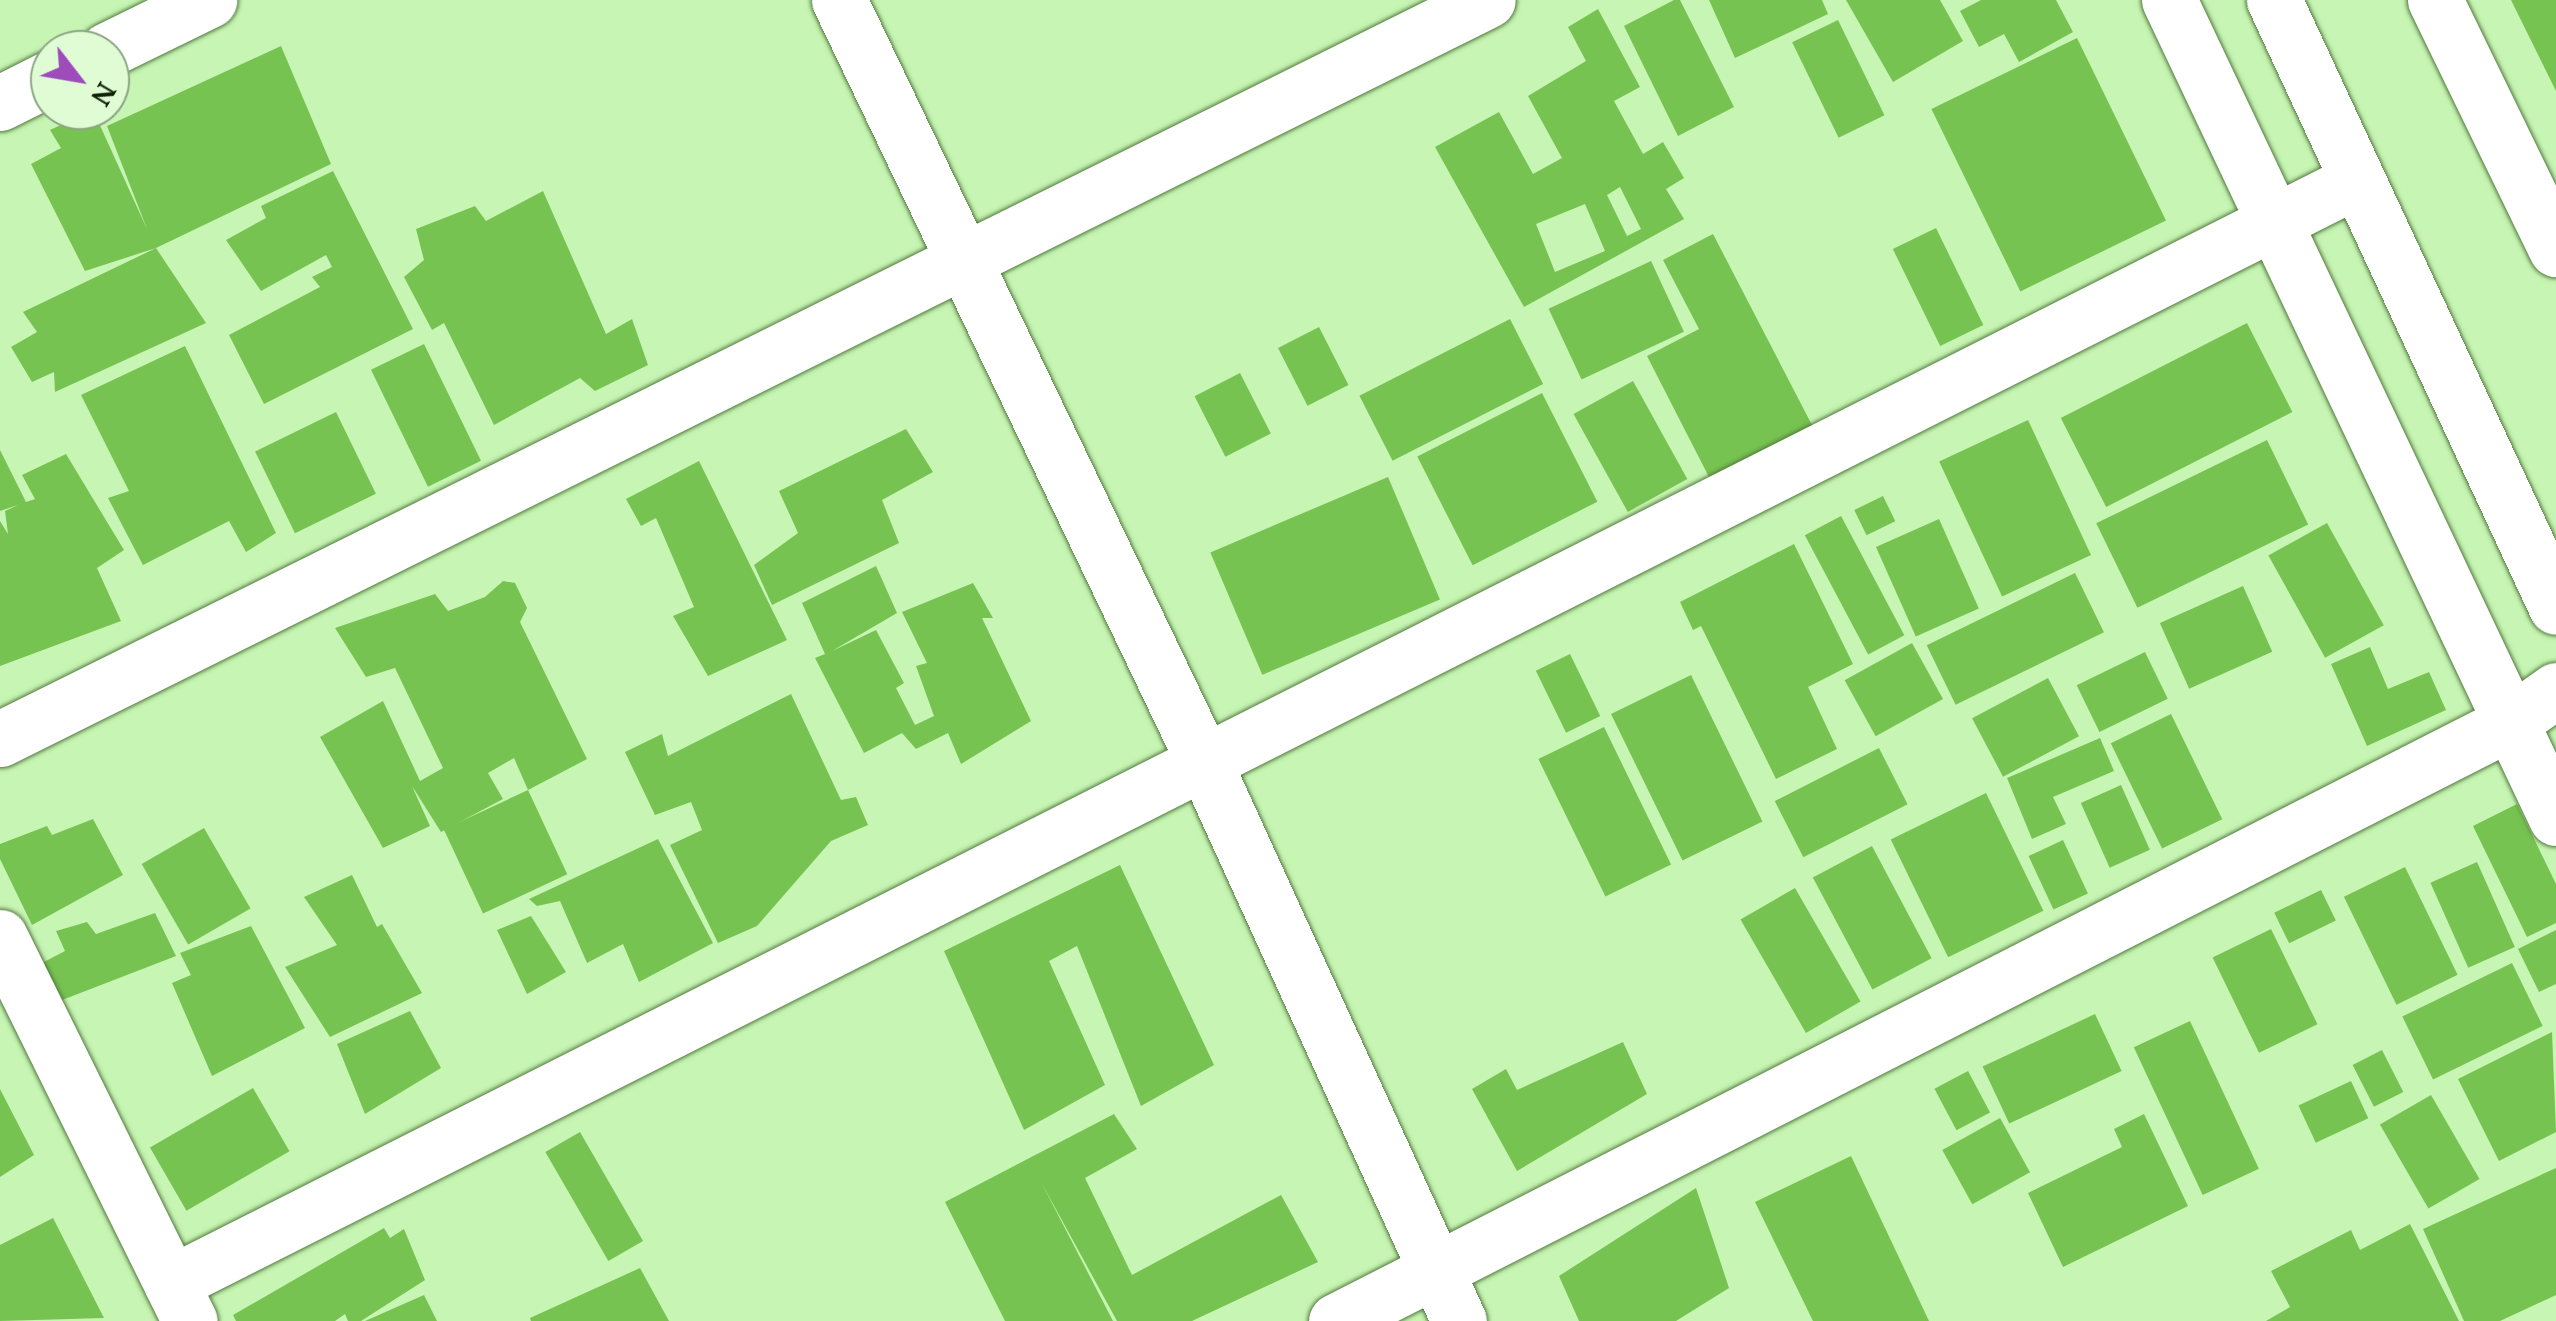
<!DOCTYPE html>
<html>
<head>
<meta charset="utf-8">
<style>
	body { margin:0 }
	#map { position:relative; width:2556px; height:1321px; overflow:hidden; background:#c7f5b3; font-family:"PT Serif",serif }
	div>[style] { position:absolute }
	.building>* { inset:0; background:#77c351; transform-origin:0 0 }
	.roads { filter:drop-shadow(0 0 2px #50793d) drop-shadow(0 0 2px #50793d) }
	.minor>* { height:55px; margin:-27.5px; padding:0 27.5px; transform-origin:27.5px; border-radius:27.5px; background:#fff }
	.tertiary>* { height:55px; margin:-27.5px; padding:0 27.5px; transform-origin:27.5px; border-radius:27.5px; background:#fff }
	span { translate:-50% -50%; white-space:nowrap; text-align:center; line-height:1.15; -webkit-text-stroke:8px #e0fcd5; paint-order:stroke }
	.north { position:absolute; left:30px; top:30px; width:100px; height:100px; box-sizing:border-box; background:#e0fcd5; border:2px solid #8ca483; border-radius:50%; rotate:121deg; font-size:28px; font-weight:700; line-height:40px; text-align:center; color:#0f2007 }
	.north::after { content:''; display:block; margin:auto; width:35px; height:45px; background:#9e4cbb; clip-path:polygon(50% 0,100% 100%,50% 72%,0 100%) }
</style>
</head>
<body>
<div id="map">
	<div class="building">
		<i style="clip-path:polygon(1674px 0,1680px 0,1734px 107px,1678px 136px,1624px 26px)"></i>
		<i style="clip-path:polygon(1709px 0,1822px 0,1828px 14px,1735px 58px)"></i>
		<i style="clip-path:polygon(1846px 0,1940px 0,1963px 41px,1893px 82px)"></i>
		<i style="clip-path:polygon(1981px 0,2056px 0,2073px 32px,2019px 62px,2004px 34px,1979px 47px,1960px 11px)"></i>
		<i style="clip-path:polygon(2511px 0,2556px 0,2556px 91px)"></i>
		<i style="clip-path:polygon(evenodd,1598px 9px,1640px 87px,1614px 101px,1643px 154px,1663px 142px,1684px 178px,1666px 189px,1684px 219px,1524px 307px,1435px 147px,1499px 112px,1533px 174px,1562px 158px,1528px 96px,1586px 61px,1568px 27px,1598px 9px,1620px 187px,1641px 229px,1627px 236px,1607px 195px,1620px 187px,1598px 9px,1585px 204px,1605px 251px,1555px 272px,1536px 224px,1585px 204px)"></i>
		<i style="left:1838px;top:20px;width:106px;height:51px;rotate:64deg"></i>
		<i style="left:2077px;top:38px;width:203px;height:162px;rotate:64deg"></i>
		<i style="clip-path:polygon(281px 46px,331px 164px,156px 248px,206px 323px,55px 392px,54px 372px,32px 382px,11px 347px,37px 332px,23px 312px,156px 248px,85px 271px,31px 164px,61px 148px,50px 130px,93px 110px,147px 229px,107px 126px)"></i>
		<i style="clip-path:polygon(333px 171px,413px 329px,264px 404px,229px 335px,320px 287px,312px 277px,332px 267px,326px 255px,261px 291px,226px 240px,266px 218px,261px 206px)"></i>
		<i style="clip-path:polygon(543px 191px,606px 334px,632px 319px,648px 365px,595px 391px,580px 378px,494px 425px,444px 323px,432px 330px,404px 277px,424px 260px,416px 229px,475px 206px,486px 221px)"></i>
		<i style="left:1936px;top:228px;width:108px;height:48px;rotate:64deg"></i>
		<i style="clip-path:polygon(1713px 234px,1813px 427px,1711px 481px,1647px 356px,1699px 329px,1663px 260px)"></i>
		<i style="left:1651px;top:261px;width:78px;height:113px;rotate:65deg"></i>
		<i style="left:1510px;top:319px;width:73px;height:169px;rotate:63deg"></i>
		<i style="left:2247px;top:323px;width:100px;height:209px;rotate:63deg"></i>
		<i style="left:1319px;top:327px;width:65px;height:46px;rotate:63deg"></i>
		<i style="left:424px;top:344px;width:130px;height:59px;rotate:64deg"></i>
		<i style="clip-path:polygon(185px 346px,276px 533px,246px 552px,229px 521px,143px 565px,108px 498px,129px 491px,81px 395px)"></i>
		<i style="left:1240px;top:373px;width:68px;height:51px;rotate:63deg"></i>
		<i style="left:1633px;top:381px;width:112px;height:68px;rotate:61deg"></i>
		<i style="left:1542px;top:393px;width:122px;height:140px;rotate:63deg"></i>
		<i style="left:336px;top:412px;width:91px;height:90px;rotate:64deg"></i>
		<i style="left:2028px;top:420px;width:149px;height:98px;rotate:65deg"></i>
		<i style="clip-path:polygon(906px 429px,933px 472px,882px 500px,899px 543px,772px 605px,754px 565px,798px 533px,779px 491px)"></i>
		<i style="left:2267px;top:440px;width:94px;height:190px;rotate:64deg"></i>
		<i style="clip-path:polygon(0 450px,26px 502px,35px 499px,22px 475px,66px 454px,124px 550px,97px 568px,121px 621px,0 666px,0 521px,8px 534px,5px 511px,18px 505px,0 511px)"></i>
		<i style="clip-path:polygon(699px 461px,787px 640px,708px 676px,673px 616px,694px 607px,656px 518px,641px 526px,626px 499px)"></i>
		<i style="left:1388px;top:477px;width:133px;height:193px;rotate:67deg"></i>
		<i style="left:1883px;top:496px;width:28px;height:32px;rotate:64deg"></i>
		<i style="left:1841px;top:516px;width:135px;height:41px;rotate:62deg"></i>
		<i style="left:1939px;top:519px;width:98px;height:69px;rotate:66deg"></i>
		<i style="left:2327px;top:523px;width:117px;height:67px;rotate:61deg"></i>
		<i style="clip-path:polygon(1794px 544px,1853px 664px,1808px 687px,1837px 749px,1776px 779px,1701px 626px,1693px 630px,1680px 602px)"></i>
		<i style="clip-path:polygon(876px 566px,897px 613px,832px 651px,876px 630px,904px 683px,896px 688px,915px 725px,934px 716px,916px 666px,927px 663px,902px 612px,973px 583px,993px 618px,982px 618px,1031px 721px,961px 764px,948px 733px,916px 749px,902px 733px,864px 753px,815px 658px,825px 654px,802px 603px)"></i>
		<i style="left:2075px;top:573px;width:66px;height:165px;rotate:64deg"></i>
		<i style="clip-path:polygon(503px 581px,515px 583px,527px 608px,520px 622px,587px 759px,528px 790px,514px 758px,488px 773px,503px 799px,441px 832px,412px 786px,430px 826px,383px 848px,320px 737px,383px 701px,420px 781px,443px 768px,395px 668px,366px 677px,335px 628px,435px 594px,448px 611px,485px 597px)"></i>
		<i style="left:2243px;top:586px;width:72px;height:91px;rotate:66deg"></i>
		<i style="left:1912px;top:643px;width:64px;height:77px;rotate:61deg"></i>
		<i style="clip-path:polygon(2370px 647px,2388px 689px,2429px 672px,2446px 710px,2367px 746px,2331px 664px)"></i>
		<i style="left:2145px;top:652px;width:52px;height:76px;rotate:64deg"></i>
		<i style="left:1570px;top:654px;width:69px;height:38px;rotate:64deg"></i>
		<i style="left:1691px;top:675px;width:163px;height:89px;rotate:64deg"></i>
		<i style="left:2048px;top:678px;width:66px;height:86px;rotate:62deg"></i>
		<i style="clip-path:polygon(791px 694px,841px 800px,856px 797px,868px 825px,831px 841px,757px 926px,718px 943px,670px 845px,702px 830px,691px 802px,655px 815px,625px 752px,662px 734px,668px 756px)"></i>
		<i style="left:2171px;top:714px;width:117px;height:67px;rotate:64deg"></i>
		<i style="left:1604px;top:727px;width:153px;height:73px;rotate:64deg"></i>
		<i style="clip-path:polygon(2100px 738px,2114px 771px,2053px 797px,2066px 824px,2032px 839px,2007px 778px)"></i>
		<i style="left:1879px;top:748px;width:63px;height:117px;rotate:63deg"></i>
		<i style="left:2121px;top:785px;width:71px;height:44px;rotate:66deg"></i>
		<i style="left:528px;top:790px;width:93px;height:93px;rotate:65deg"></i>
		<i style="left:1986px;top:793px;width:131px;height:106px;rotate:64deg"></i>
		<i style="clip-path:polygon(2517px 804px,2556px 884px,2556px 923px,2527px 937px,2473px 826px)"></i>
		<i style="clip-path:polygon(93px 819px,123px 875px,32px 925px,0 859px,0 844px,47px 826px,52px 835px)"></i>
		<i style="left:204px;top:828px;width:93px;height:72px;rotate:60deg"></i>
		<i style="clip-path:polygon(658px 839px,713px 943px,639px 982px,623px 944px,587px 963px,560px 901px,537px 906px,529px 899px)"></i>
		<i style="left:2063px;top:840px;width:59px;height:38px;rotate:65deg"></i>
		<i style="left:1872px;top:846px;width:127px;height:67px;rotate:62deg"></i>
		<i style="left:2477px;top:862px;width:93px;height:51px;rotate:66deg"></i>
		<i style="clip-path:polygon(1120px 865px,1214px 1065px,1141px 1106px,1077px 946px,1049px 961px,1105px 1085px,1024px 1130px,944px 951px)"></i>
		<i style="left:2405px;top:867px;width:120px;height:68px;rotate:64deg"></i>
		<i style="clip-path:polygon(352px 875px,377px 927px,382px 924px,422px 993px,330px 1037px,285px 967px,337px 945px,304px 897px)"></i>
		<i style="left:1795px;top:888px;width:131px;height:63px;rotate:60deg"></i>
		<i style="left:2321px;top:890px;width:34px;height:52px;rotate:64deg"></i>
		<i style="clip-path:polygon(155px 913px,176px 956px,57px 1002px,42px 963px,65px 951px,56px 931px,87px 922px,96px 934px)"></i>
		<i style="clip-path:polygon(531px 916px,566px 972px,527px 994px,497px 930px)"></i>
		<i style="clip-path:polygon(251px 926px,305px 1028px,212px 1076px,172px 983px,191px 975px,180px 953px)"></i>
		<i style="left:2271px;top:929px;width:106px;height:65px;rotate:64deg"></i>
		<i style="clip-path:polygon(2556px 930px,2556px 984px,2539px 992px,2518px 949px)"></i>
		<i style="left:2512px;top:963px;width:70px;height:122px;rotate:64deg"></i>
		<i style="clip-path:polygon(410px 1011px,441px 1068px,365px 1114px,337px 1044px)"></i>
		<i style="left:2095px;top:1014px;width:63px;height:124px;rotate:65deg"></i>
		<i style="left:2190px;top:1021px;width:163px;height:62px;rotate:65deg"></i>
		<i style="clip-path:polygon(2552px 1032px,2556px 1132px,2499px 1161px,2458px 1079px)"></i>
		<i style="clip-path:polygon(1623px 1042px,1647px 1094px,1517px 1171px,1472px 1089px,1506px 1069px,1517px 1090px)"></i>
		<i style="left:2382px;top:1050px;width:47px;height:33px;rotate:63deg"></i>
		<i style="left:1968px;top:1071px;width:47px;height:38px;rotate:62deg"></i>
		<i style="left:2351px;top:1081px;width:41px;height:58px;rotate:65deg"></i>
		<i style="left:253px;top:1088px;width:73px;height:119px;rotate:60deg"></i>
		<i style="clip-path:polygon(0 1089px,34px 1155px,0 1177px)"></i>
		<i style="left:2431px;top:1095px;width:97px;height:59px;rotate:60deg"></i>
		<i style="clip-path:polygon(1114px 1114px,1137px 1149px,1085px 1178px,1132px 1275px,1281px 1195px,1318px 1262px,1192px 1321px,1117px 1321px,1041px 1182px,1113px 1321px,1005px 1321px,945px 1202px)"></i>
		<i style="clip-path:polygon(2144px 1114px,2188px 1206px,2063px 1267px,2028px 1193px,2122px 1147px,2114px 1129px)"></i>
		<i style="left:2000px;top:1118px;width:62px;height:66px;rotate:61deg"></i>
		<i style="left:580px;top:1132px;width:126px;height:40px;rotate:60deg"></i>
		<i style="clip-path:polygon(1851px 1156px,1929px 1321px,1813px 1321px,1755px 1202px)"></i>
		<i style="clip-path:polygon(2556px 1168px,2556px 1295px,2500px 1321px,2464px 1321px,2423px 1229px)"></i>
		<i style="clip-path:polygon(1696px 1188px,1729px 1288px,1676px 1321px,1579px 1321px,1559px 1276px)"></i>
		<i style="clip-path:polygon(53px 1218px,104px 1318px,0 1321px,0 1245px)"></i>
		<i style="clip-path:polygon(2410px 1224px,2459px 1321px,2266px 1321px,2290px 1307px,2271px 1271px,2351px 1230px,2360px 1250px)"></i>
		<i style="clip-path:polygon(384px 1228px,390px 1238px,404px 1229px,425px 1280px,361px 1321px,348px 1321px,345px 1314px,335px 1321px,236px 1321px,233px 1315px)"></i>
		<i style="clip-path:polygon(640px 1268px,669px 1321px,531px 1321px,530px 1318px)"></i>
		<i style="clip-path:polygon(424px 1295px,437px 1321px,365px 1321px)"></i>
	</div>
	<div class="roads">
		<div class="minor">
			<i style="left:839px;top:0;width:845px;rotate:64.41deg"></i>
			<i style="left:1204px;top:762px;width:614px;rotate:65.48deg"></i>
			<i style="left:2169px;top:0;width:905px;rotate:64.68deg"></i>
			<i style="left:2435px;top:0;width:277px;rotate:64.1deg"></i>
			<i style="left:107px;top:50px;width:114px;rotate:-26.1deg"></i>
			<i style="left:0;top:103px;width:56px;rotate:-26.6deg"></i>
			<i style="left:0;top:739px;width:1661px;rotate:-26.41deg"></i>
			<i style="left:0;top:937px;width:428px;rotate:63.7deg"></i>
			<i style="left:171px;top:1283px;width:2446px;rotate:-26.77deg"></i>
			<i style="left:1336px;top:1321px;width:1319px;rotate:-27.01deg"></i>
			<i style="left:2511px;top:722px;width:55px;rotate:-35.4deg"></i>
		</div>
		<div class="tertiary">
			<i style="left:2274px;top:0;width:669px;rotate:65.08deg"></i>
		</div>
	</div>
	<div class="north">N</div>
</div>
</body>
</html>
